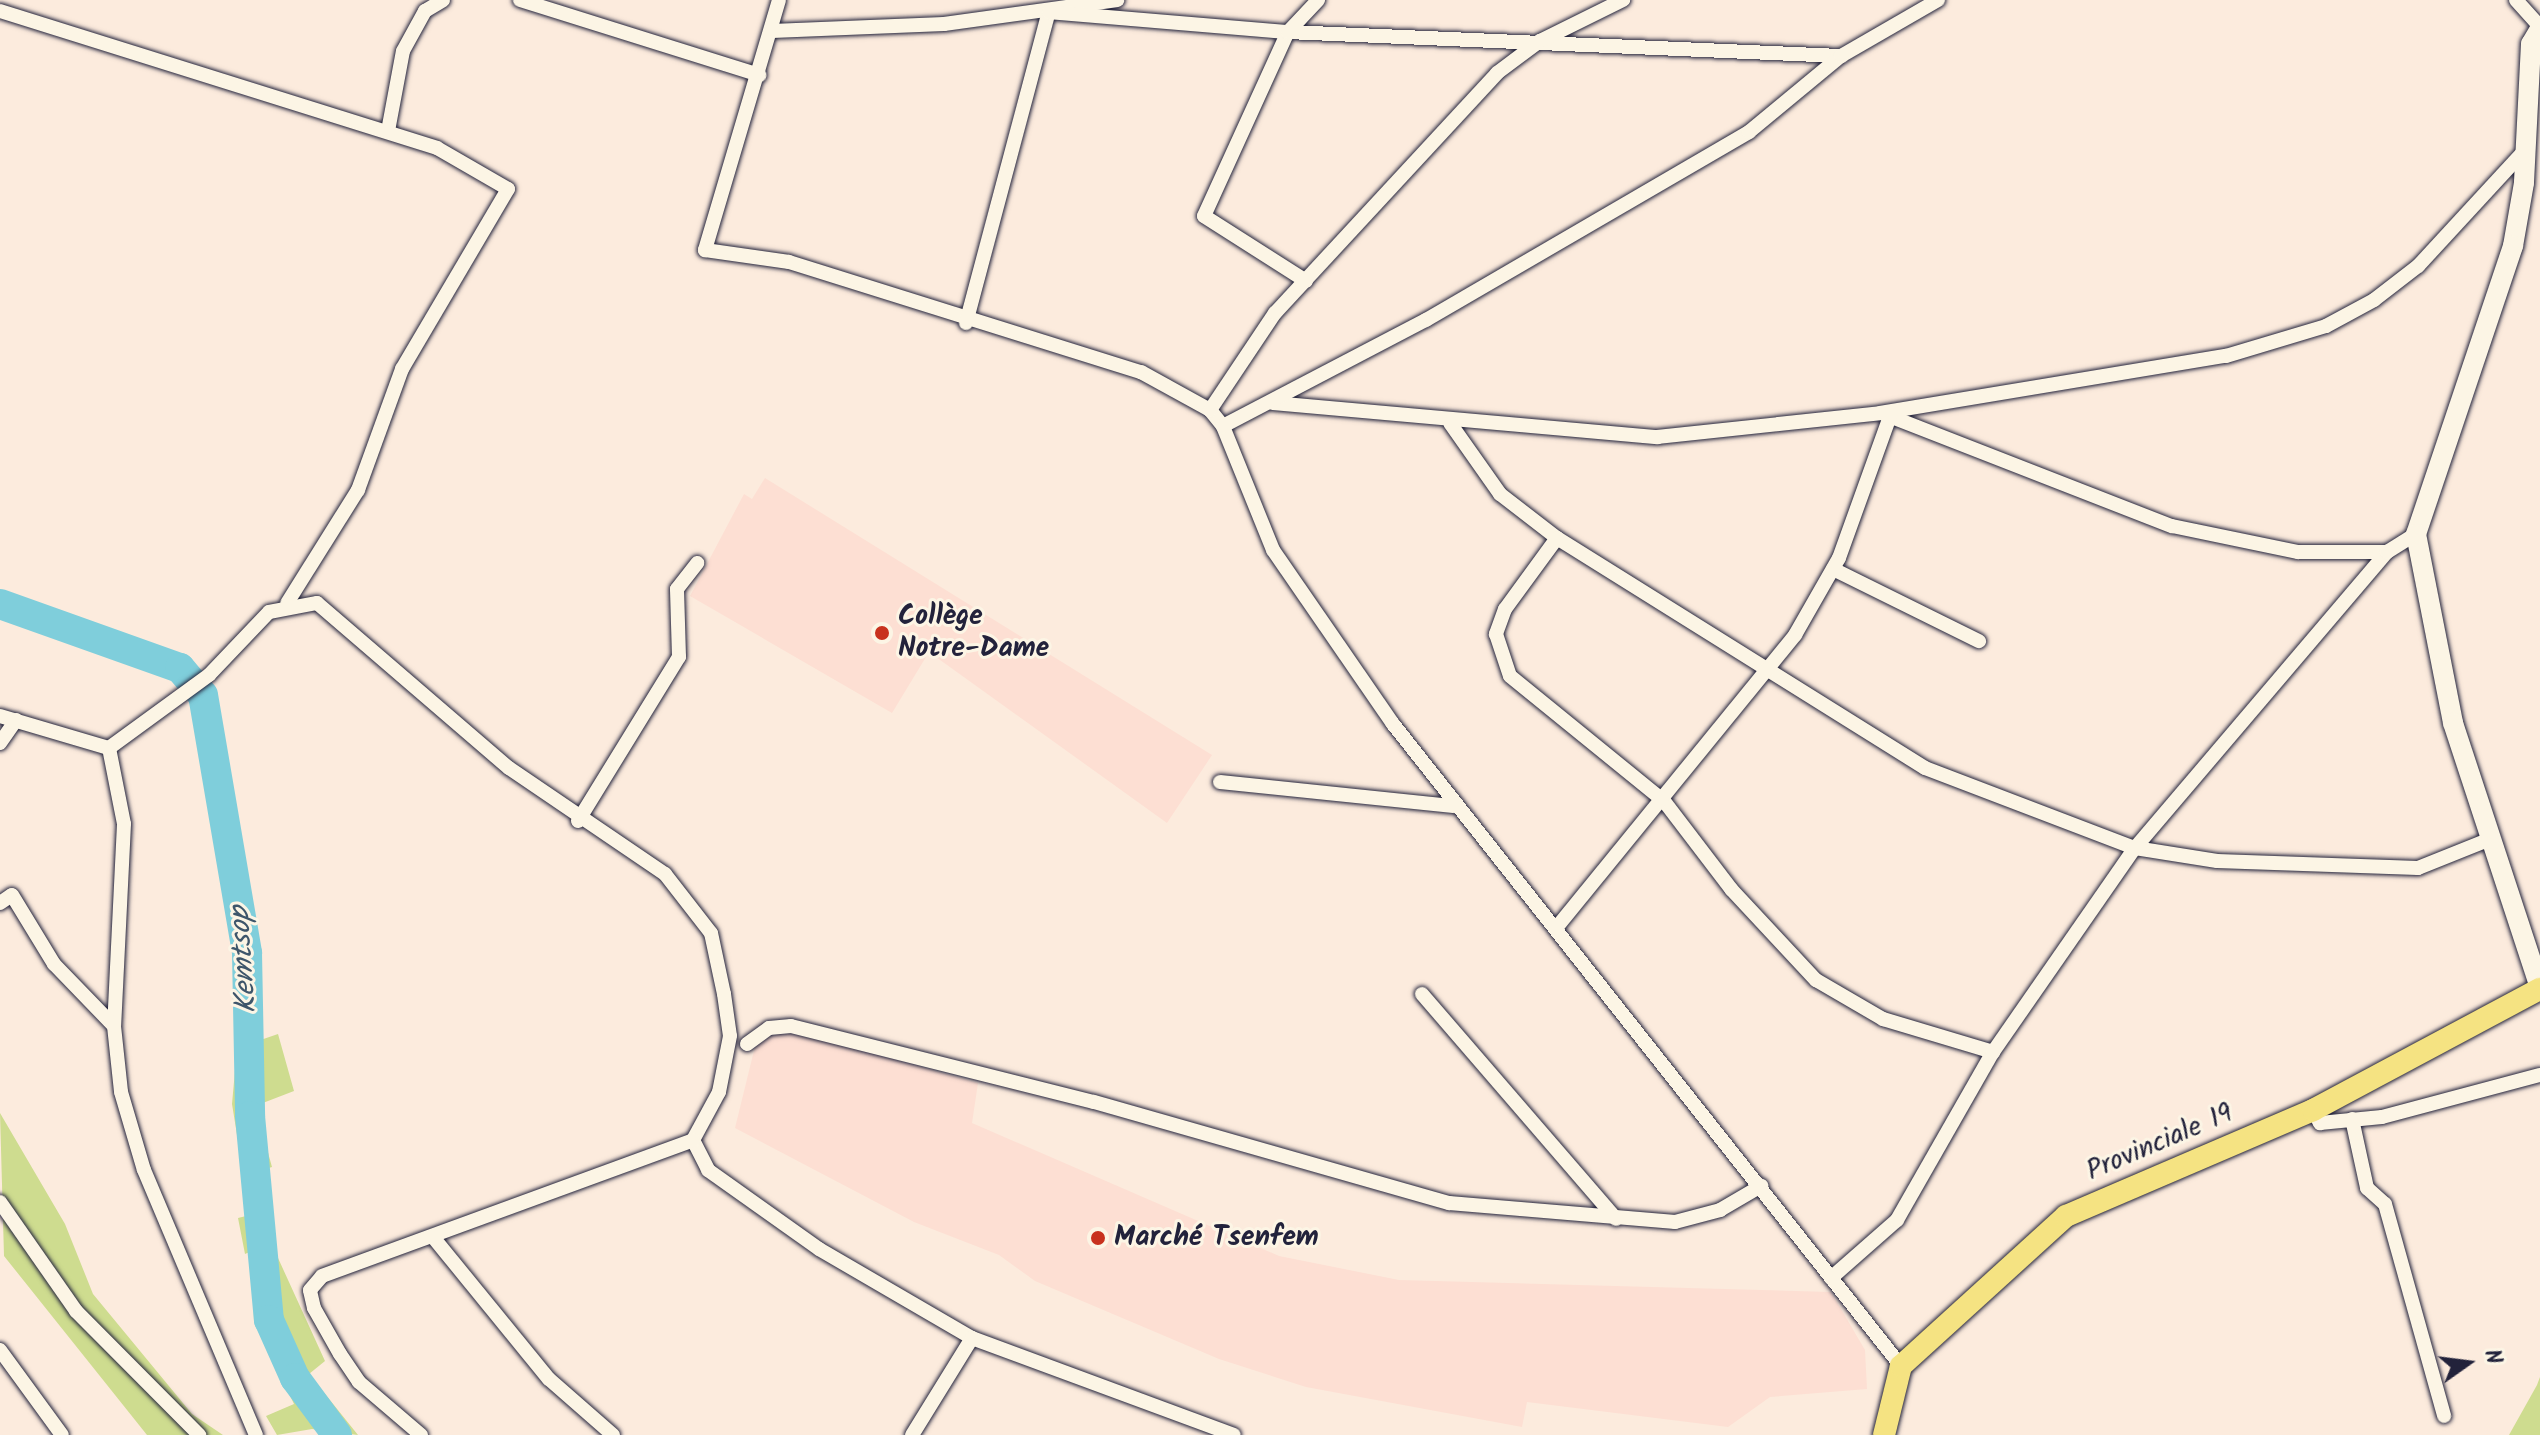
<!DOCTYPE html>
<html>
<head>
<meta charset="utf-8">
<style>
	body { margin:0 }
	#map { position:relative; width:2540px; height:1435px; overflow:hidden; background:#fcebdd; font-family:Kalam,sans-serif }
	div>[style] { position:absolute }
	.built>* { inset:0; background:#fddfd3 }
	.green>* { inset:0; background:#cedc8f }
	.river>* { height:30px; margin:-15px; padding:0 15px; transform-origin:15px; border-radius:15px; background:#7fcedb }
	.roads { filter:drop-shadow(0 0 2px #22223b) drop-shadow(0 0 2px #22223b) }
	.street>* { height:14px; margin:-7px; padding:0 7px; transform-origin:7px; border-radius:7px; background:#fcf5e5 }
	.secondary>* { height:20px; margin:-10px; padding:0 10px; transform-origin:10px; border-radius:10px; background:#fcf5e5 }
	.primary>* { height:22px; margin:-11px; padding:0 11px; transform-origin:11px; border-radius:11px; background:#f5e382 }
	.dots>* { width:22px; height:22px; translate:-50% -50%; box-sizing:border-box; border:4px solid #fcf5e5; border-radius:50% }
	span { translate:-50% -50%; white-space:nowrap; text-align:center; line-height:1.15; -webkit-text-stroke:6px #fcf5e5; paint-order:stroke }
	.poi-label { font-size:28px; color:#22223b; font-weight:700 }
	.left { translate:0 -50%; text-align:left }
	.street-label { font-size:28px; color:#22223b }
	.water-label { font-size:30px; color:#3e566b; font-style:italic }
	.north { position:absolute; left:2428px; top:1323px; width:80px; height:80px; -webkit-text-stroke:6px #fcf5e5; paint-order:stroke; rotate:76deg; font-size:22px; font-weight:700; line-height:32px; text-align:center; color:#22223b }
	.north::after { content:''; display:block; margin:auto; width:28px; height:36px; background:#22223b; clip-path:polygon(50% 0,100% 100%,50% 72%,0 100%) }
</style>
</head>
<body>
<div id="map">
	<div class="built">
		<i style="clip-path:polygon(765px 478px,1212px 755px,1167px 823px,929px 652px,892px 713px,690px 596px,744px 494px,752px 499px)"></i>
		<i style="clip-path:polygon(761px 1022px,978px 1083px,972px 1123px,1279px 1256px,1399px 1280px,1831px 1292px,1865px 1350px,1867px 1389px,1770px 1397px,1728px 1427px,1527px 1402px,1522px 1427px,1306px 1387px,1219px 1359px,1035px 1281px,999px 1255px,914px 1222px,735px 1128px)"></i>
	</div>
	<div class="green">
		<i style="clip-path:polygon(278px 1034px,294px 1091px,255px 1106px,272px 1167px,262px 1170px,273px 1247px,325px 1361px,309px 1374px,358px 1435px,312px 1429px,277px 1435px,266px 1416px,294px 1404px,254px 1321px,252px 1251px,245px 1254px,238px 1218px,250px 1215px,232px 1104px,237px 1048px)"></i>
		<i style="clip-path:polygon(0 1113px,65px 1224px,93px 1294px,192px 1414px,223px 1435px,147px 1435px,4px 1256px)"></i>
		<i style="clip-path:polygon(2540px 1377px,2540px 1435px,2509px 1435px,2537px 1385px)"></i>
	</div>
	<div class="river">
		<i style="left:0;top:604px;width:191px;rotate:19.6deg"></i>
		<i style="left:180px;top:668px;width:35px;rotate:50deg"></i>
		<i style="left:203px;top:695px;width:262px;rotate:80.3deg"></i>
		<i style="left:247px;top:953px;width:163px;rotate:88.9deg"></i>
		<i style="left:250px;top:1116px;width:205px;rotate:84.7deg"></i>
		<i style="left:269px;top:1320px;width:64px;rotate:65.9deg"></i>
		<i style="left:295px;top:1378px;width:71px;rotate:53.6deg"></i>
	</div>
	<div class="roads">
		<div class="street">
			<i style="left:520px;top:0;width:251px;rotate:17.4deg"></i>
			<i style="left:779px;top:0;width:261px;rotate:106.5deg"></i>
			<i style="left:705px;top:250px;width:85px;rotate:8.1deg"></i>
			<i style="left:789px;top:262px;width:369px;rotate:17.4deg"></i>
			<i style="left:1141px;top:372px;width:79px;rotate:28.8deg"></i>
			<i style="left:1210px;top:410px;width:21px;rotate:51deg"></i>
			<i style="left:2516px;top:0;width:36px;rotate:48deg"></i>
			<i style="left:0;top:11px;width:458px;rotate:17.4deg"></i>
			<i style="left:437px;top:148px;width:82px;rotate:30deg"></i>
			<i style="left:508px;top:189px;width:209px;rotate:120.5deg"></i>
			<i style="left:402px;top:369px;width:129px;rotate:110deg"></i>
			<i style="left:358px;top:490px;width:133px;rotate:122.1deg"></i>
			<i style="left:772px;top:31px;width:172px;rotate:-2.3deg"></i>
			<i style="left:944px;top:24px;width:175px;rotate:-7.9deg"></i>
			<i style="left:388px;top:131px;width:81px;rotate:-79.4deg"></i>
			<i style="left:403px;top:51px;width:46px;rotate:-61.2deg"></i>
			<i style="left:425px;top:11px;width:21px;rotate:-31deg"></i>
			<i style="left:1306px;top:281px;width:121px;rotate:-147.5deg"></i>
			<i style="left:1204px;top:216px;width:202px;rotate:-65.5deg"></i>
			<i style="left:1288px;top:32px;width:44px;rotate:-46.8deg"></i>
			<i style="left:966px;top:323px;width:322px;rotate:-75.1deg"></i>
			<i style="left:1049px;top:12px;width:240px;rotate:4.8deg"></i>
			<i style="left:1288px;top:32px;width:554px;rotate:2.49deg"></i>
			<i style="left:1273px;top:403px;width:386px;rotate:5.1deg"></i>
			<i style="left:1657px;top:437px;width:224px;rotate:-6.1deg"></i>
			<i style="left:1880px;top:413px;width:351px;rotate:-9.4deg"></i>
			<i style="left:2226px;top:356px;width:104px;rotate:-16.7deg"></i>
			<i style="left:2326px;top:326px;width:55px;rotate:-28.4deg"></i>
			<i style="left:2374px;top:300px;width:56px;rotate:-37.7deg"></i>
			<i style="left:2418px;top:266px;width:159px;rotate:-47.3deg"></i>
			<i style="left:1210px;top:410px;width:117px;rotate:-56.2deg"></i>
			<i style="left:1275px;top:313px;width:327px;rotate:-47.2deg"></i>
			<i style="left:1497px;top:73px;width:54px;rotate:-36.7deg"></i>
			<i style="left:1540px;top:41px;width:93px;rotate:-26.3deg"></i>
			<i style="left:1884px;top:414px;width:309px;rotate:21.3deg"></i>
			<i style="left:2172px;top:526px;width:129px;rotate:11.7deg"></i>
			<i style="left:2298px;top:552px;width:89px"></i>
			<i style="left:1450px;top:423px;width:87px;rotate:54.8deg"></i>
			<i style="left:1500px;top:494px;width:72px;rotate:37.7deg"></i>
			<i style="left:1557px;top:538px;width:434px;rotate:32deg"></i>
			<i style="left:1925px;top:768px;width:225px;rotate:20.9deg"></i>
			<i style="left:2135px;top:848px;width:83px;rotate:9deg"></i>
			<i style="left:2217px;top:861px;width:201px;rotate:2deg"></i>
			<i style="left:2418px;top:868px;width:78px;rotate:-21.9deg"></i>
			<i style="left:1557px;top:538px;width:88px;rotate:126.2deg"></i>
			<i style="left:1505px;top:609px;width:27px;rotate:110deg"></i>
			<i style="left:1496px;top:634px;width:44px;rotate:71.6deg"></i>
			<i style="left:1510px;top:676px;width:198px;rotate:39.1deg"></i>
			<i style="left:1664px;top:801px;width:111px;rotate:52.7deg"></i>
			<i style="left:1731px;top:889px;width:125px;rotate:47deg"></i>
			<i style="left:1816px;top:980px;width:78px;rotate:30.2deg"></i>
			<i style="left:1883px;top:1019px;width:115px;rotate:16.7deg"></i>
			<i style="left:1833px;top:569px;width:163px;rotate:26.3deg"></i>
			<i style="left:0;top:716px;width:114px;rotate:16.4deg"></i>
			<i style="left:109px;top:748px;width:124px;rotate:-36.1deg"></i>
			<i style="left:209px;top:675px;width:87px;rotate:-46.4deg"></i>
			<i style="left:269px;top:612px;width:49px;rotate:-10.6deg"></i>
			<i style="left:317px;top:603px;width:253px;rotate:40.7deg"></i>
			<i style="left:509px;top:768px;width:189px;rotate:34.2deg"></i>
			<i style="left:665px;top:874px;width:75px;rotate:52.1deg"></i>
			<i style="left:711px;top:933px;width:62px;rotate:78deg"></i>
			<i style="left:724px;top:994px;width:42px;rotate:81.9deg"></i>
			<i style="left:730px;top:1036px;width:57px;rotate:101.1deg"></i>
			<i style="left:719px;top:1092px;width:55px;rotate:118.4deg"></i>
			<i style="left:693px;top:1140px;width:34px;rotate:63deg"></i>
			<i style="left:708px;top:1170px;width:136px;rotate:35.4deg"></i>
			<i style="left:819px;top:1249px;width:177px;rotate:30.2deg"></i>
			<i style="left:972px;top:1338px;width:114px;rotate:121.7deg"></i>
			<i style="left:0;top:743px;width:28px;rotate:-55deg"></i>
			<i style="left:109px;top:748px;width:77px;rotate:78.8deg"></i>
			<i style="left:124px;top:824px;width:202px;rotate:92.8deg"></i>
			<i style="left:114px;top:1026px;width:66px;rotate:83.9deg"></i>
			<i style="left:121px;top:1092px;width:81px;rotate:73.6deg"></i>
			<i style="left:144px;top:1170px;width:288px;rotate:67.1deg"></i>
			<i style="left:1220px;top:782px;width:235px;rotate:5.9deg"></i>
			<i style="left:578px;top:821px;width:193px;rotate:-58.4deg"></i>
			<i style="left:679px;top:657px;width:68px;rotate:-91.7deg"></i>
			<i style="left:677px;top:589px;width:33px;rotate:-52deg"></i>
			<i style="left:0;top:903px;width:14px;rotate:-34deg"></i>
			<i style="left:12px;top:895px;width:81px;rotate:58.7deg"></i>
			<i style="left:54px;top:964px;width:86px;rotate:45.9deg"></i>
			<i style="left:1557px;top:927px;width:377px;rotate:-50.8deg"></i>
			<i style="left:1795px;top:635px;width:89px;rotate:-60.3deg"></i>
			<i style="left:1839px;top:558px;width:151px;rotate:-70.2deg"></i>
			<i style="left:1422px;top:994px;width:297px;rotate:49.2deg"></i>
			<i style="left:747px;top:1044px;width:27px;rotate:-36deg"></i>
			<i style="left:769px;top:1028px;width:22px;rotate:-5deg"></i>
			<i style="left:791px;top:1026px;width:312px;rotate:14.1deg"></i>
			<i style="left:1094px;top:1102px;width:369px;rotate:15.9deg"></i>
			<i style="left:1449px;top:1203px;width:227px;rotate:4.8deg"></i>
			<i style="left:1675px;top:1222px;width:47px;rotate:-14.9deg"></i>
			<i style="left:1720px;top:1210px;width:48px;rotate:-30.3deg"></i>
			<i style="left:2313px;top:1110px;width:15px;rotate:62deg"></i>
			<i style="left:2320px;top:1123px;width:62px;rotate:-5.5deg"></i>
			<i style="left:2382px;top:1117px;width:163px;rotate:-14.9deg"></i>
			<i style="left:2352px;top:1119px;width:71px;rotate:77.7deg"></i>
			<i style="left:2367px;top:1188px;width:24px;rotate:42deg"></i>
			<i style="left:2385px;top:1204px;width:220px;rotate:74.4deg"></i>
			<i style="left:0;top:1202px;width:133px;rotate:55.1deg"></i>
			<i style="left:76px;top:1311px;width:175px;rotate:45.2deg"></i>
			<i style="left:433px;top:1237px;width:183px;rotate:50.8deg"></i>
			<i style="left:549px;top:1379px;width:85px;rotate:41.2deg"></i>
			<i style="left:1831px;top:1278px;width:88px;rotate:-41.3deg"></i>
			<i style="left:1897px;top:1220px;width:193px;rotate:-60.3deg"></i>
			<i style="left:1993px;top:1052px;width:249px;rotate:-55.2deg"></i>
			<i style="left:2135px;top:848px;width:389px;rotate:-49.6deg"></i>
			<i style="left:2387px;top:552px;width:34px;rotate:-32deg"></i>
			<i style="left:972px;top:1338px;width:279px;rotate:20.3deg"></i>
			<i style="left:0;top:1350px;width:105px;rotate:53.9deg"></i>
			<i style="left:1901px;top:1366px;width:819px;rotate:-128.35deg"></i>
			<i style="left:1393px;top:724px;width:211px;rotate:-124.6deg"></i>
			<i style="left:1273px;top:550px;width:134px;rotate:-112deg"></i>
			<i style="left:1223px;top:426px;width:229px;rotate:-27.6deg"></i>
			<i style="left:1426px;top:320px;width:374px;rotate:-30.2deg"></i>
			<i style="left:1749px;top:132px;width:119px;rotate:-39.6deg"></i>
			<i style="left:1841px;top:56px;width:112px;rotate:-30deg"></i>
			<i style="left:421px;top:1435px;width:82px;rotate:-139.5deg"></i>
			<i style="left:359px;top:1382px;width:34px;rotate:-124deg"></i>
			<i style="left:340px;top:1354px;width:53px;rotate:-119.5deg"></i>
			<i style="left:314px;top:1308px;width:18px;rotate:-103deg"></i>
			<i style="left:310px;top:1290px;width:18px;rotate:-49deg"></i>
			<i style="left:322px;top:1276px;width:395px;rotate:-20.1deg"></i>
		</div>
		<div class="secondary">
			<i style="left:2540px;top:29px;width:17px;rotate:121deg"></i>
			<i style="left:2531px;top:44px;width:139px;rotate:92.9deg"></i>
			<i style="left:2524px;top:183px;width:64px;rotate:99.9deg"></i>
			<i style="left:2513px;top:246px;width:304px;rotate:108.6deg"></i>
			<i style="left:2416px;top:534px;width:193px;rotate:78.9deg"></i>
			<i style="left:2453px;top:723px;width:279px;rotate:71.8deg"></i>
		</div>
		<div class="primary">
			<i style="left:1884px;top:1435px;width:71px;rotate:-76.2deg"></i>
			<i style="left:1901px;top:1366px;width:223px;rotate:-42.3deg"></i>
			<i style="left:2066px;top:1216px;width:269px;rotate:-23.2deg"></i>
			<i style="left:2313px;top:1110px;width:257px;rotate:-28.1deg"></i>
		</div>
	</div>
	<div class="dots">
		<i style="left:882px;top:633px;background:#c8321e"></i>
		<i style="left:1098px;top:1238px;background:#c8321e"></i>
	</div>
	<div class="poi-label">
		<span class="left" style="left:898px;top:633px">Collège<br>Notre-Dame</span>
		<span class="left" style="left:1114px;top:1238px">Marché Tsenfem</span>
	</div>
	<div class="street-label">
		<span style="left:2160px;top:1143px;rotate:-23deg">Provinciale 19</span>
	</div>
	<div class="water-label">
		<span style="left:244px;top:960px;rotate:-94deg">Kemtsop</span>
	</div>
	<div class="north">N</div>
</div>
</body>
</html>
